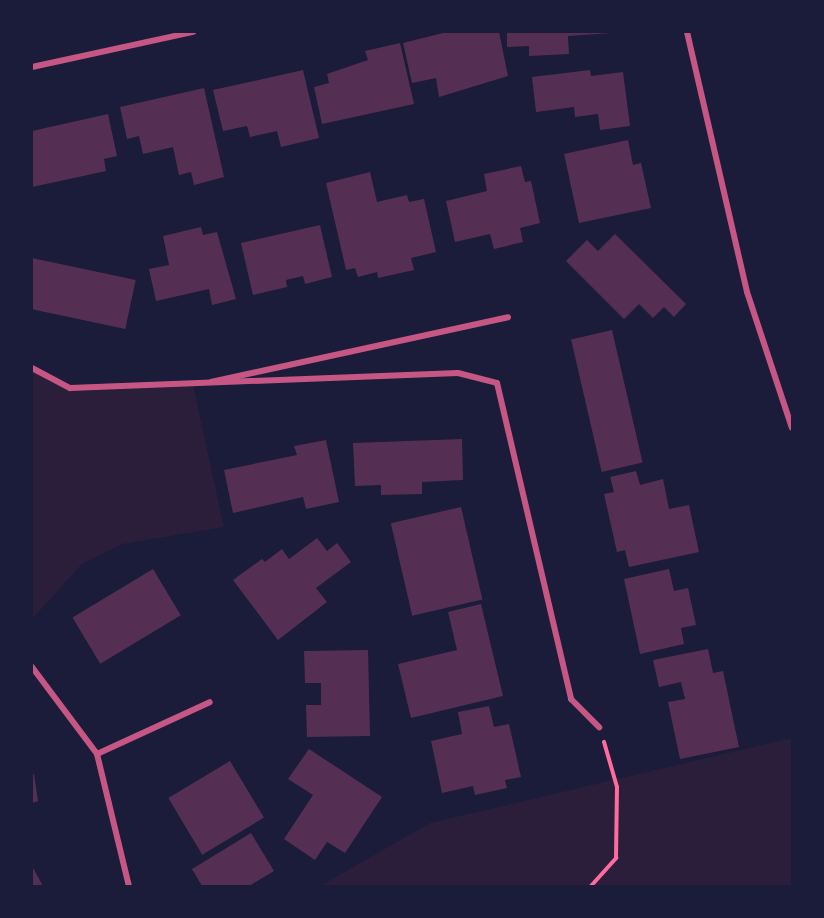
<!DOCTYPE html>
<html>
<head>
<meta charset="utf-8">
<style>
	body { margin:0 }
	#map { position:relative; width:824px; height:918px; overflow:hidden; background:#1b1b3a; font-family:Inter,sans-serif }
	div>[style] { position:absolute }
	.green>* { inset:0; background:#2a1e3b }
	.building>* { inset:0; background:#542f53; transform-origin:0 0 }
	.path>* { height:4px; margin:-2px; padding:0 2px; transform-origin:2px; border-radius:2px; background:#ff6b9d }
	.minor>* { height:6px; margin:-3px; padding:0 3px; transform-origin:3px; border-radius:3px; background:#c65784 }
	span { translate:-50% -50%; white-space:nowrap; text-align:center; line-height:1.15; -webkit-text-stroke:4.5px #1b1b3a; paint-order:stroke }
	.frame { position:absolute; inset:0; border:33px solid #1b1b3a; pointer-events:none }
</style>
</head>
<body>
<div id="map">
	<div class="green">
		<i style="clip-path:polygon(32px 368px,70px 388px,193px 385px,224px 527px,123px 544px,82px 564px,32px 619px)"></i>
		<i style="clip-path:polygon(792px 738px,792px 886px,320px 886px,430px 823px)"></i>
	</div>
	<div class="building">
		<i style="clip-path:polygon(447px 32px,499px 32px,508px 76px,439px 97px,436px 78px,412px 83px,403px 43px)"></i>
		<i style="clip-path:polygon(507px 32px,612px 32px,612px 33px,568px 36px,569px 54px,529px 56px,529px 46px,507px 47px)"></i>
		<i style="clip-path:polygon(400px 43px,414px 104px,322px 124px,314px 87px,329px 83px,327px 74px,368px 60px,365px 51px)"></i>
		<i style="clip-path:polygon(303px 70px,319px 138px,281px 147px,277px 131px,250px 137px,247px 126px,223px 131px,213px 90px)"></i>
		<i style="clip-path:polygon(590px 70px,591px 76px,623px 72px,630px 126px,600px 130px,598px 114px,575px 117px,574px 107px,536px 112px,532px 77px)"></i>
		<i style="clip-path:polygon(204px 88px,224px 177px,194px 185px,191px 172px,179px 175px,173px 147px,143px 154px,139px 136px,127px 139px,120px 107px)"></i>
		<i style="clip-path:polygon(108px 114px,117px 156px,104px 159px,106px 171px,32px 187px,32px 131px)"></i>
		<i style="clip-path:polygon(628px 140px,633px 165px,641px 163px,651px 208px,579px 223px,564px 154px)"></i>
		<i style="clip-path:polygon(521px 166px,525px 182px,531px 181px,540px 223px,520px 228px,523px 242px,494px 249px,490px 234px,455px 242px,446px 201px,487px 191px,484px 174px)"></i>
		<i style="clip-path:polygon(370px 172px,377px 202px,407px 195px,409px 202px,424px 199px,436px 252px,411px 258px,414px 270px,378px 278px,377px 272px,358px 277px,355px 268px,346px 270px,326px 183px)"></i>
		<i style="clip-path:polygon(320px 225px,332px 277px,305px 284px,303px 276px,286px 280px,287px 287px,253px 295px,241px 243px)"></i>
		<i style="clip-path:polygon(201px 227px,203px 235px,217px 232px,236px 299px,212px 305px,209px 289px,156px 301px,149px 269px,169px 265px,163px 236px)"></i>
		<i style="clip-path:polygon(615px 234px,686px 304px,674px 317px,664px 307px,653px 318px,639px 304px,624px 319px,566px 261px,587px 240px,598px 251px)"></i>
		<i style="left:32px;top:258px;width:106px;height:50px;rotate:12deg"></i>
		<i style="left:612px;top:330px;width:136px;height:42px;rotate:77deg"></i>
		<i style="clip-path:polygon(462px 439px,463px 480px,422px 482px,422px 494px,381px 495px,381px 485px,355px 486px,353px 443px)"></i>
		<i style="clip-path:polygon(326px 440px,339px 502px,306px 509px,303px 497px,233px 513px,224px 470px,297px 455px,294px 446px)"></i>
		<i style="clip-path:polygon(636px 471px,640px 485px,663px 479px,669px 509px,689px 505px,699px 552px,629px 567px,625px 550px,617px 552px,604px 494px,614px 492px,610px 477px)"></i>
		<i style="left:461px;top:507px;width:95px;height:72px;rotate:77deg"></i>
		<i style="clip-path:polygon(317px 538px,327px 551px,337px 543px,351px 562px,316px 588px,327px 602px,278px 640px,233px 580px,262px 559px,265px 562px,282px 549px,289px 559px)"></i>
		<i style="left:153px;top:569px;width:54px;height:94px;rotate:59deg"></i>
		<i style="clip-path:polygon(669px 569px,674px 591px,688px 588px,696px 625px,681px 628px,684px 644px,640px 654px,624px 579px)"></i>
		<i style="clip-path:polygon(481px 604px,503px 696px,411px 718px,398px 664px,457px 650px,448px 612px)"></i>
		<i style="clip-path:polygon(708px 649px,713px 673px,723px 671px,739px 747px,680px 759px,668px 702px,685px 699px,681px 682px,659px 687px,653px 660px)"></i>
		<i style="clip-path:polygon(368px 650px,370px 736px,307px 737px,306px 705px,321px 705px,321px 683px,305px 683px,304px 651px)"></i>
		<i style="clip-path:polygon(489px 706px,494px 727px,509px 724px,521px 777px,505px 780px,507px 788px,475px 795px,473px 786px,442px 793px,431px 741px,462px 734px,458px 712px)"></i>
		<i style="clip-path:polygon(309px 749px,382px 797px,345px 853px,327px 842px,315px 860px,284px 839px,313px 795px,288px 779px)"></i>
		<i style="left:230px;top:761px;width:66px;height:72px;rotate:59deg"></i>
		<i style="clip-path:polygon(34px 774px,38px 801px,32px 803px,32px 775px)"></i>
		<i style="clip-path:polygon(251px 833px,274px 871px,249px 886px,202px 886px,192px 869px)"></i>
		<i style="clip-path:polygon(32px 866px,43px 886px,32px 886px)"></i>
	</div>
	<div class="path">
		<i style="left:591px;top:886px;width:38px;rotate:-48deg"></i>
		<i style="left:616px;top:858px;width:71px;rotate:-89.2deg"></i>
		<i style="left:617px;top:787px;width:47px;rotate:-106.1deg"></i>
	</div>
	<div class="minor">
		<i style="left:687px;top:32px;width:267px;rotate:77deg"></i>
		<i style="left:747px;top:292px;width:143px;rotate:71.7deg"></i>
		<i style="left:32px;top:67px;width:165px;rotate:-12.3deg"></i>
		<i style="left:32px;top:368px;width:43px;rotate:27.8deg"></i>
		<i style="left:70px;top:388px;width:388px;rotate:-2.2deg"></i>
		<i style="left:458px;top:373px;width:40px;rotate:14.4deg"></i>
		<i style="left:497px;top:383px;width:325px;rotate:76.8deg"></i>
		<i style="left:571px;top:699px;width:40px;rotate:45deg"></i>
		<i style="left:211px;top:382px;width:304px;rotate:-12.3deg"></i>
		<i style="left:32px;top:667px;width:109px;rotate:53.2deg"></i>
		<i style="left:97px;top:754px;width:136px;rotate:76.4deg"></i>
		<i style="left:97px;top:754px;width:124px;rotate:-24.7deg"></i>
	</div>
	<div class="frame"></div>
</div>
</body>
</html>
